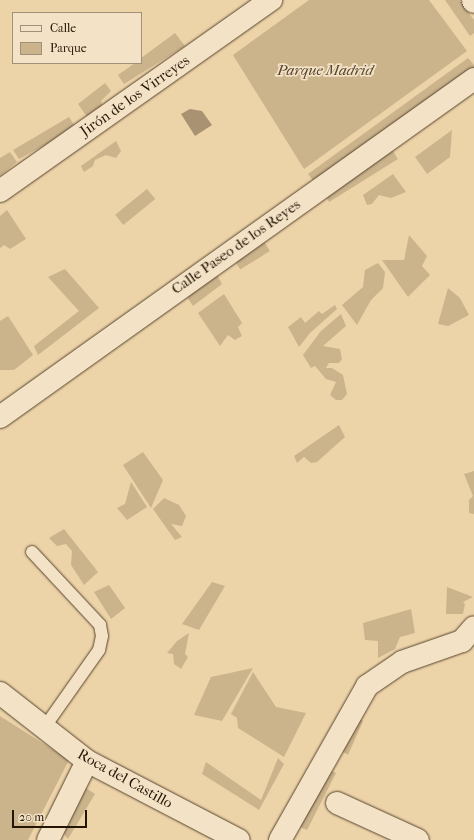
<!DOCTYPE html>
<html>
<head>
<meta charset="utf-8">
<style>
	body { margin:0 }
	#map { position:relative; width:474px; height:840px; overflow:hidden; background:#edd3a8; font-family:"IM FELL French Canon",serif }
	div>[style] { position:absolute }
	.green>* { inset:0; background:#cbb38c; transform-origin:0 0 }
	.water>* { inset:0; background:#a99271 }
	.roads { filter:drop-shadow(0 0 1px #56442e) drop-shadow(0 0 1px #56442e) }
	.service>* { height:12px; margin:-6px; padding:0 6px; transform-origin:6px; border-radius:6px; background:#f3e2c6 }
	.minor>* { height:22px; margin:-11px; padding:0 11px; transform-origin:11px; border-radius:11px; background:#f3e2c6 }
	span { translate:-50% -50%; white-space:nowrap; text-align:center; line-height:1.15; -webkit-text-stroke:3.5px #f3e2c6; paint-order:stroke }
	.park-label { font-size:15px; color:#56442e; font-style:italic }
	.street-label { font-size:15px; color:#241505 }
	.legend { position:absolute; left:12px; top:12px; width:130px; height:52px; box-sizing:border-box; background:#f3e2c6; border:1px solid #a09079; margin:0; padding:5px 7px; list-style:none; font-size:12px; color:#241505 }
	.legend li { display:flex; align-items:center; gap:8px; height:20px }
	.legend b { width:20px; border:1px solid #a09079 }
	.scale { position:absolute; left:12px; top:810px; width:75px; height:18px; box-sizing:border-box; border:2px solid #241505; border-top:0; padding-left:5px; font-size:12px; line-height:14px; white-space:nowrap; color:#241505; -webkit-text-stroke:3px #f3e2c6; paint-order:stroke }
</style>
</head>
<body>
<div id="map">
	<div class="green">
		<i style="clip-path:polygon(309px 0,429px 0,467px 51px,304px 169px,233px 55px)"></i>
		<i style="clip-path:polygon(445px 0,459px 0,474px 20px,474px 33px,470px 36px)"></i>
		<i style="clip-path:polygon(175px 33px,185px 46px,124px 84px,118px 75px,135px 63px,141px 63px,141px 58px)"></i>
		<i style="clip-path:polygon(468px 58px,474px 65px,474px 72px,316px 184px,308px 174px)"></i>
		<i style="clip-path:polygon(105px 83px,111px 91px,101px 101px,103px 108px,88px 118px,78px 104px)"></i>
		<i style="clip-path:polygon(69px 117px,76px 128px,19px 159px,13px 150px)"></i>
		<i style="clip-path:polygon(452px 130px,450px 157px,427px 174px,415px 157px)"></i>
		<i style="clip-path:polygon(116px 141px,121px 151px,116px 158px,106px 155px,95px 160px,93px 166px,84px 172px,81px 166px)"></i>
		<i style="left:391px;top:148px;width:13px;height:81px;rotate:58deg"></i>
		<i style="clip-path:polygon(10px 152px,17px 162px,0 176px,0 158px)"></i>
		<i style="clip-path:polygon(393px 174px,406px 192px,391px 198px,379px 195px,372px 204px,367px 205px,363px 195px)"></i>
		<i style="left:147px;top:189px;width:13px;height:41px;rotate:51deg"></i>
		<i style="clip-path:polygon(7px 210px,26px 239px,10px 249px,4px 245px,0 248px,0 216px)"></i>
		<i style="clip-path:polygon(409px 235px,427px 256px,422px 266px,430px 275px,408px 297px,382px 260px,404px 260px)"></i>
		<i style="left:263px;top:240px;width:13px;height:35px;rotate:58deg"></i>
		<i style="clip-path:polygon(378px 263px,385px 272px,383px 288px,371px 300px,357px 325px,342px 305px,363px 287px,365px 270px)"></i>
		<i style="clip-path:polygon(65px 269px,99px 308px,38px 355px,34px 346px,79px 311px,48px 277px)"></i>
		<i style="clip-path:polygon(216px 273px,222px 284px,193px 306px,187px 297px)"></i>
		<i style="clip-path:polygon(448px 288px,460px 298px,469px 315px,448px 326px,438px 324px)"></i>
		<i style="clip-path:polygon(224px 294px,242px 323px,238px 327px,242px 336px,235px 340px,228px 335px,220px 346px,198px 313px)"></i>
		<i style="clip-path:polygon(335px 305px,337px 309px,310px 333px,299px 347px,288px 327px,301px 317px,305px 323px,319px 311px,322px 314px)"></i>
		<i style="clip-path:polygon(341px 314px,346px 326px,323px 346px,340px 349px,342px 359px,339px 363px,329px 363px,326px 368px,332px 368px,343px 375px,347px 394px,342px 400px,336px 400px,330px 395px,336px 382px,326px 379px,315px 366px,311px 368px,303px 355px,321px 331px)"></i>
		<i style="clip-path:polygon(8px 316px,33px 355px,14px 370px,0 370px,0 321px)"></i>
		<i style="clip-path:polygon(339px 425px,345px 437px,317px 462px,311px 463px,304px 457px,297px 463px,294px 456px)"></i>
		<i style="clip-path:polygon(143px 452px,163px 480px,151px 508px,123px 465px)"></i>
		<i style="clip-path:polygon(474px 471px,474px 514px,469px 513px,469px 500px,473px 496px,464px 474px)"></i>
		<i style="clip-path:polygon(131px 482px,147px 507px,127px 520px,117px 508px,125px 504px)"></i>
		<i style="clip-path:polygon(164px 498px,179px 505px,186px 516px,182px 526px,171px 524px,182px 537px,175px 540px,153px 509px)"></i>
		<i style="clip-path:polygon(64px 529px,98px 572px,84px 585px,71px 565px,72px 551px,66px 544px,57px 546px,49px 538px)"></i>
		<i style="clip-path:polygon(212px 582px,225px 586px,199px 630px,182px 624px)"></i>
		<i style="clip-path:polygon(109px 585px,125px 608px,111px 619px,94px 592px)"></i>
		<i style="clip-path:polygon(447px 587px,473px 597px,463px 602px,465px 604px,463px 614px,446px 614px)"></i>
		<i style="clip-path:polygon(411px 609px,415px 633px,400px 637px,395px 649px,378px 658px,378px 641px,365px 640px,363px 623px)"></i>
		<i style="clip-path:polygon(189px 633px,185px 654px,188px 657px,181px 669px,174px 664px,173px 654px,167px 653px,177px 641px)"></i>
		<i style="clip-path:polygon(253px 668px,222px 721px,194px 715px,211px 677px)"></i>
		<i style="clip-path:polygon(253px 672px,276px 707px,306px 713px,284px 757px,238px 728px,237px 718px,231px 714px)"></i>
		<i style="clip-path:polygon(0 716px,69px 760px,28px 840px,0 840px)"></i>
		<i style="clip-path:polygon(357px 717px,363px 721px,348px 755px,340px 750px)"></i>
		<i style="clip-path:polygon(278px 758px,284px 764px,259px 810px,202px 774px,206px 762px,261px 800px)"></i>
		<i style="clip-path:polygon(328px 769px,336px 773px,307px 830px,300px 827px)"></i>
		<i style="clip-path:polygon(86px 788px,95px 794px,68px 839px,64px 834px)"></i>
	</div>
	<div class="water">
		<i style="clip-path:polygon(190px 109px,202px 111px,212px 125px,195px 136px,181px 114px)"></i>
	</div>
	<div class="roads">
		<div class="service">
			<i style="left:32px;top:552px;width:100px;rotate:47deg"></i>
			<i style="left:100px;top:625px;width:11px;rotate:80deg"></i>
			<i style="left:102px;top:636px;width:14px;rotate:102deg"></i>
			<i style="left:99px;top:650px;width:95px;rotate:125.2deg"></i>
		</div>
		<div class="minor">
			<i style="left:473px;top:0;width:2px;rotate:63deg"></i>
			<i style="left:0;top:191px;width:332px;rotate:-35.2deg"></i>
			<i style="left:0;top:417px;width:582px;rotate:-35.49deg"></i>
			<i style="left:0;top:693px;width:110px;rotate:38deg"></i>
			<i style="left:87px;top:761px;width:171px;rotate:27.5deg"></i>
			<i style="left:337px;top:803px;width:89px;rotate:24.6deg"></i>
			<i style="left:48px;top:840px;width:88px;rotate:-63.7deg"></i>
			<i style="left:280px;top:840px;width:177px;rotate:-60.5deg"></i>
			<i style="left:367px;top:686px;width:42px;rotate:-34.4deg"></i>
			<i style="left:402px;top:662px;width:64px;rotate:-19.3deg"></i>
			<i style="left:462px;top:641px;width:18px;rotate:-49deg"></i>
		</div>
	</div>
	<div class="park-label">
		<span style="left:325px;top:71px">Parque Madrid</span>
	</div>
	<div class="street-label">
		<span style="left:135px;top:96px;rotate:-35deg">Jirón de los Virreyes</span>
		<span style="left:236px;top:247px;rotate:-35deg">Calle Paseo de los Reyes</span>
		<span style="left:125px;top:779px;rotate:29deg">Roca del Castillo</span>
	</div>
	<ul class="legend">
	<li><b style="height:5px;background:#f3e2c6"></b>Calle</li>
	<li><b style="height:11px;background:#cbb38c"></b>Parque</li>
	</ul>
	<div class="scale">20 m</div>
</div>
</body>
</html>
